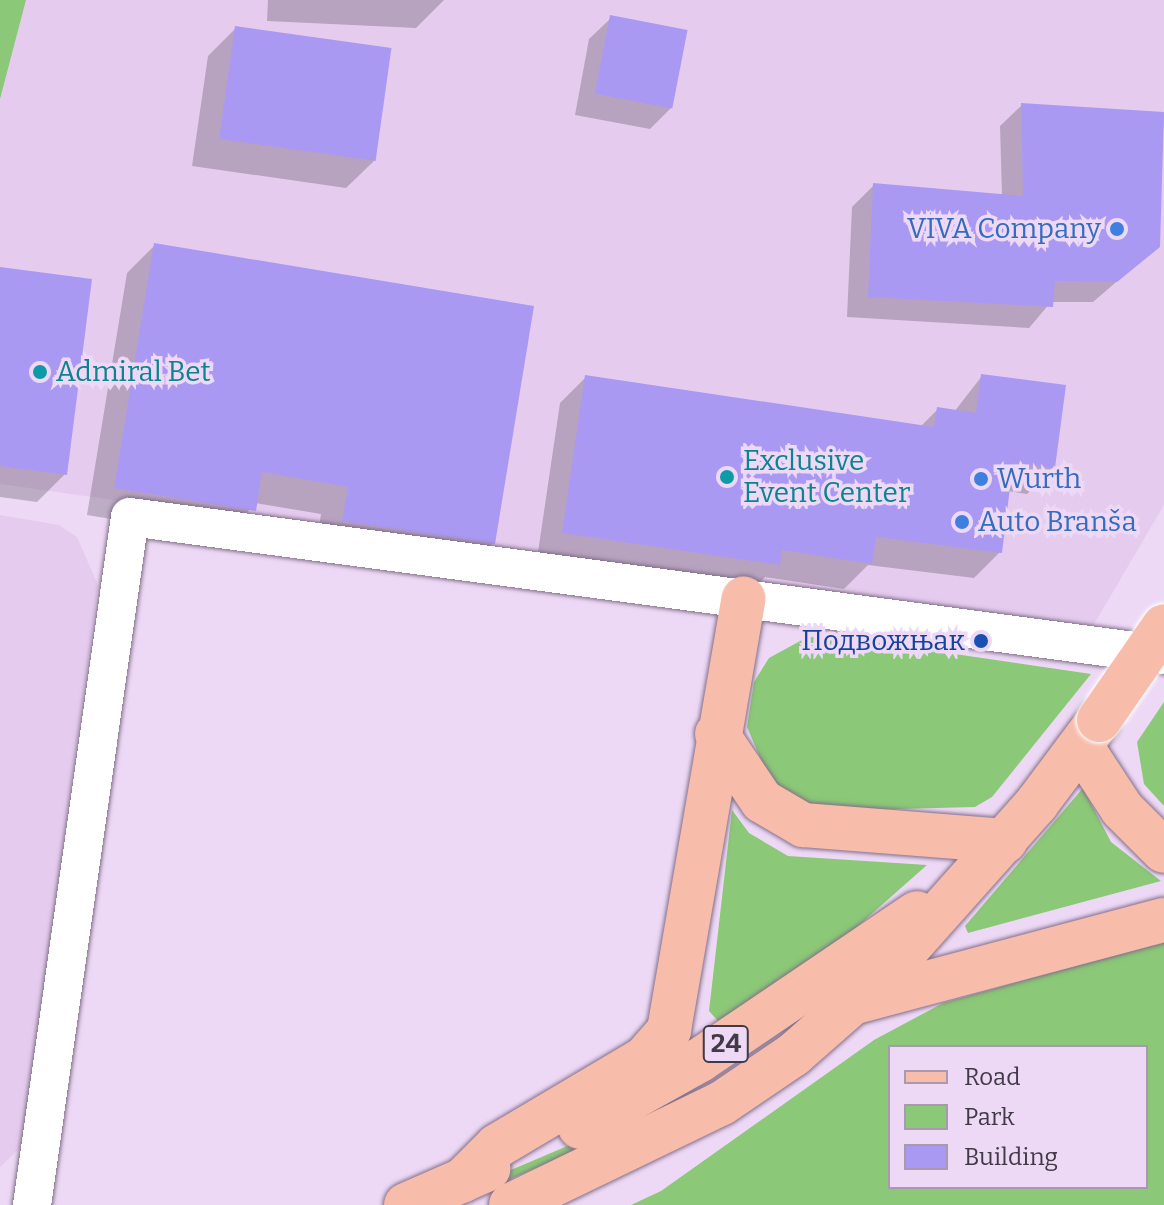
<!DOCTYPE html>
<html>
<head>
<meta charset="utf-8">
<style>
	body { margin:0 }
	#map { position:relative; width:1164px; height:1205px; overflow:hidden; background:#edd9f6; font-family:Bitter,serif }
	div>[style] { position:absolute }
	.built>* { inset:0; background:#e5ccef }
	.green>* { inset:0; background:#8bc877; transform-origin:0 0 }
	.shadow>* { inset:0; background:#0003 }
	.building>* { inset:0; background:#aa99f3; transform-origin:0 0 }
	.roads { filter:drop-shadow(0 0 2px #816f89) drop-shadow(0 0 2px #816f89) }
	.minor>* { height:38px; margin:-19px; padding:0 19px; transform-origin:19px; border-radius:19px; background:#fff }
	.major>* { height:44px; margin:-22px; padding:0 22px; transform-origin:22px; border-radius:22px; background:#f8bcaa }
	.bridges { filter:drop-shadow(0 0 2px #fff) drop-shadow(0 0 2px #fff) }
	.major-bridge>* { height:44px; margin:-22px; padding:0 22px; transform-origin:22px; border-radius:22px; background:#f8bcaa }
	.dots>* { width:22px; height:22px; translate:-50% -50%; box-sizing:border-box; border:4px solid #edd9f6; border-radius:50% }
	span { translate:-50% -50%; white-space:nowrap; text-align:center; line-height:1.15; -webkit-text-stroke:7px #edd9f6; paint-order:stroke }
	.shield-label span { padding:2px 6px; background:#edd9f6; border:2px solid; border-radius:6px; -webkit-text-stroke-width:0 }
	.shield-label { font-size:26px; color:#413945; font-weight:700 }
	.shop-label { font-size:28px; color:#366cbe }
	.right { translate:-100% -50%; text-align:right }
	.left { translate:0 -50%; text-align:left }
	.culture-label { font-size:28px; color:#0d838f }
	.transit-label { font-size:28px; color:#164399 }
	.legend { position:absolute; left:888px; top:1045px; width:260px; height:144px; box-sizing:border-box; background:#edd9f6; border:2px solid #a899af; margin:0; padding:10px 14px; list-style:none; font-size:24px; color:#413945 }
	.legend li { display:flex; align-items:center; gap:16px; height:40px }
	.legend b { width:40px; border:2px solid #a899af }
</style>
</head>
<body>
<div id="map">
	<div class="built">
		<i style="clip-path:polygon(0 0,1164px 0,1164px 505px,1086px 638px,0 484px)"></i>
		<i style="clip-path:polygon(0 515px,59px 525px,77px 537px,98px 585px,22px 1146px,0 1167px)"></i>
	</div>
	<div class="green">
		<i style="clip-path:polygon(0 0,26px 0,0 99px)"></i>
		<i style="clip-path:polygon(813px 634px,845px 638px,1091px 674px,992px 797px,975px 807px,821px 811px,771px 783px,747px 727px,754px 682px,769px 658px)"></i>
		<i style="clip-path:polygon(1164px 702px,1164px 806px,1144px 784px,1137px 742px)"></i>
		<i style="clip-path:polygon(1083px 788px,1111px 842px,1161px 881px,968px 933px,965px 926px)"></i>
		<i style="clip-path:polygon(732px 810px,749px 833px,788px 856px,927px 865px,824px 956px,719px 1022px,709px 1011px)"></i>
		<i style="clip-path:polygon(evenodd,1164px 941px,1164px 1205px,631px 1205px,661px 1191px,874px 1040px,943px 1003px,1164px 941px,890px 1047px,1146px 1047px,1146px 1187px,890px 1187px,890px 1047px)"></i>
		<i style="left:617px;top:1125px;width:8px;height:193px;rotate:67deg"></i>
	</div>
	<div class="shadow">
		<i style="clip-path:polygon(268px 0,444px 0,416px 28px,267px 21px)"></i>
		<i style="clip-path:polygon(611px 18px,672px 107px,650px 129px,575px 115px,589px 39px)"></i>
		<i style="clip-path:polygon(236px 28px,374px 161px,346px 188px,192px 166px,208px 56px)"></i>
		<i style="clip-path:polygon(1022px 105px,1164px 114px,1158px 246px,1093px 302px,1051px 302px,1029px 328px,847px 317px,852px 207px,873px 186px,1002px 196px,1000px 126px)"></i>
		<i style="clip-path:polygon(155px 245px,493px 543px,465px 570px,316px 548px,321px 514px,255px 503px,226px 538px,87px 515px,127px 273px)"></i>
		<i style="clip-path:polygon(0 269px,65px 474px,37px 502px,0 497px)"></i>
		<i style="clip-path:polygon(982px 376px,1053px 467px,1027px 494px,1008px 491px,1000px 552px,974px 578px,868px 565px,844px 589px,765px 577px,752px 591px,537px 559px,560px 403px,586px 377px,920px 427px,937px 410px,954px 412px)"></i>
	</div>
	<div class="building">
		<i style="left:610px;top:15px;width:79px;height:80px;rotate:11deg"></i>
		<i style="left:235px;top:26px;width:158px;height:114px;rotate:8deg"></i>
		<i style="clip-path:polygon(1021px 103px,1164px 112px,1160px 247px,1117px 282px,1055px 281px,1053px 307px,868px 297px,873px 183px,1023px 196px)"></i>
		<i style="clip-path:polygon(154px 243px,534px 306px,495px 544px,342px 521px,348px 487px,262px 472px,256px 511px,114px 488px)"></i>
		<i style="clip-path:polygon(0 267px,92px 279px,67px 475px,0 466px)"></i>
		<i style="clip-path:polygon(981px 374px,1066px 385px,1055px 468px,1013px 463px,1002px 553px,876px 537px,872px 564px,782px 550px,780px 565px,562px 533px,585px 375px,934px 427px,937px 407px,976px 413px)"></i>
	</div>
	<div class="roads">
		<div class="minor">
			<i style="left:32px;top:1205px;width:695px;rotate:-81.89deg"></i>
			<i style="left:130px;top:517px;width:1043px;rotate:7.6deg"></i>
		</div>
		<div class="major">
			<i style="left:717px;top:734px;width:81px;rotate:56.1deg"></i>
			<i style="left:762px;top:801px;width:48px;rotate:30.3deg"></i>
			<i style="left:803px;top:825px;width:203px;rotate:4.5deg"></i>
			<i style="left:1081px;top:746px;width:75px;rotate:56.9deg"></i>
			<i style="left:1122px;top:809px;width:59px;rotate:45deg"></i>
			<i style="left:859px;top:1001px;width:316px;rotate:-14.9deg"></i>
			<i style="left:580px;top:1127px;width:137px;rotate:-29.2deg"></i>
			<i style="left:700px;top:1060px;width:262px;rotate:-34.1deg"></i>
			<i style="left:462px;top:1181px;width:49px;rotate:-45deg"></i>
			<i style="left:497px;top:1146px;width:172px;rotate:-30.7deg"></i>
			<i style="left:645px;top:1058px;width:37px;rotate:-49deg"></i>
			<i style="left:669px;top:1030px;width:438px;rotate:-80.2deg"></i>
			<i style="left:406px;top:1205px;width:90px;rotate:-23.7deg"></i>
			<i style="left:511px;top:1205px;width:234px;rotate:-25.8deg"></i>
			<i style="left:722px;top:1103px;width:86px;rotate:-34.1deg"></i>
			<i style="left:793px;top:1055px;width:121px;rotate:-41.3deg"></i>
			<i style="left:884px;top:975px;width:230px;rotate:-48.3deg"></i>
			<i style="left:1037px;top:803px;width:104px;rotate:-53.2deg"></i>
		</div>
	</div>
	<div class="bridges">
		<div class="major-bridge">
			<i style="left:1099px;top:720px;width:114px;rotate:-55.3deg"></i>
		</div>
	</div>
	<div class="dots">
		<i style="left:1117px;top:229px;background:#3f7fe0"></i>
		<i style="left:40px;top:372px;background:#0f9aa8"></i>
		<i style="left:727px;top:477px;background:#0f9aa8"></i>
		<i style="left:981px;top:479px;background:#3f7fe0"></i>
		<i style="left:962px;top:522px;background:#3f7fe0"></i>
		<i style="left:981px;top:641px;background:#1a4fb4"></i>
	</div>
	<div class="shield-label">
		<span style="left:726px;top:1044px">24</span>
	</div>
	<div class="shop-label">
		<span class="right" style="left:1101px;top:229px">VIVA Company</span>
		<span class="left" style="left:997px;top:479px">Wurth</span>
		<span class="left" style="left:978px;top:522px">Auto Branša</span>
	</div>
	<div class="culture-label">
		<span class="left" style="left:56px;top:372px">Admiral Bet</span>
		<span class="left" style="left:743px;top:477px">Exclusive<br>Event Center</span>
	</div>
	<div class="transit-label">
		<span class="right" style="left:965px;top:641px">Подвожњак</span>
	</div>
	<ul class="legend">
	<li><b style="height:10px;background:#f8bcaa"></b>Road</li>
	<li><b style="height:22px;background:#8bc877"></b>Park</li>
	<li><b style="height:22px;background:#aa99f3"></b>Building</li>
	</ul>
</div>
</body>
</html>
